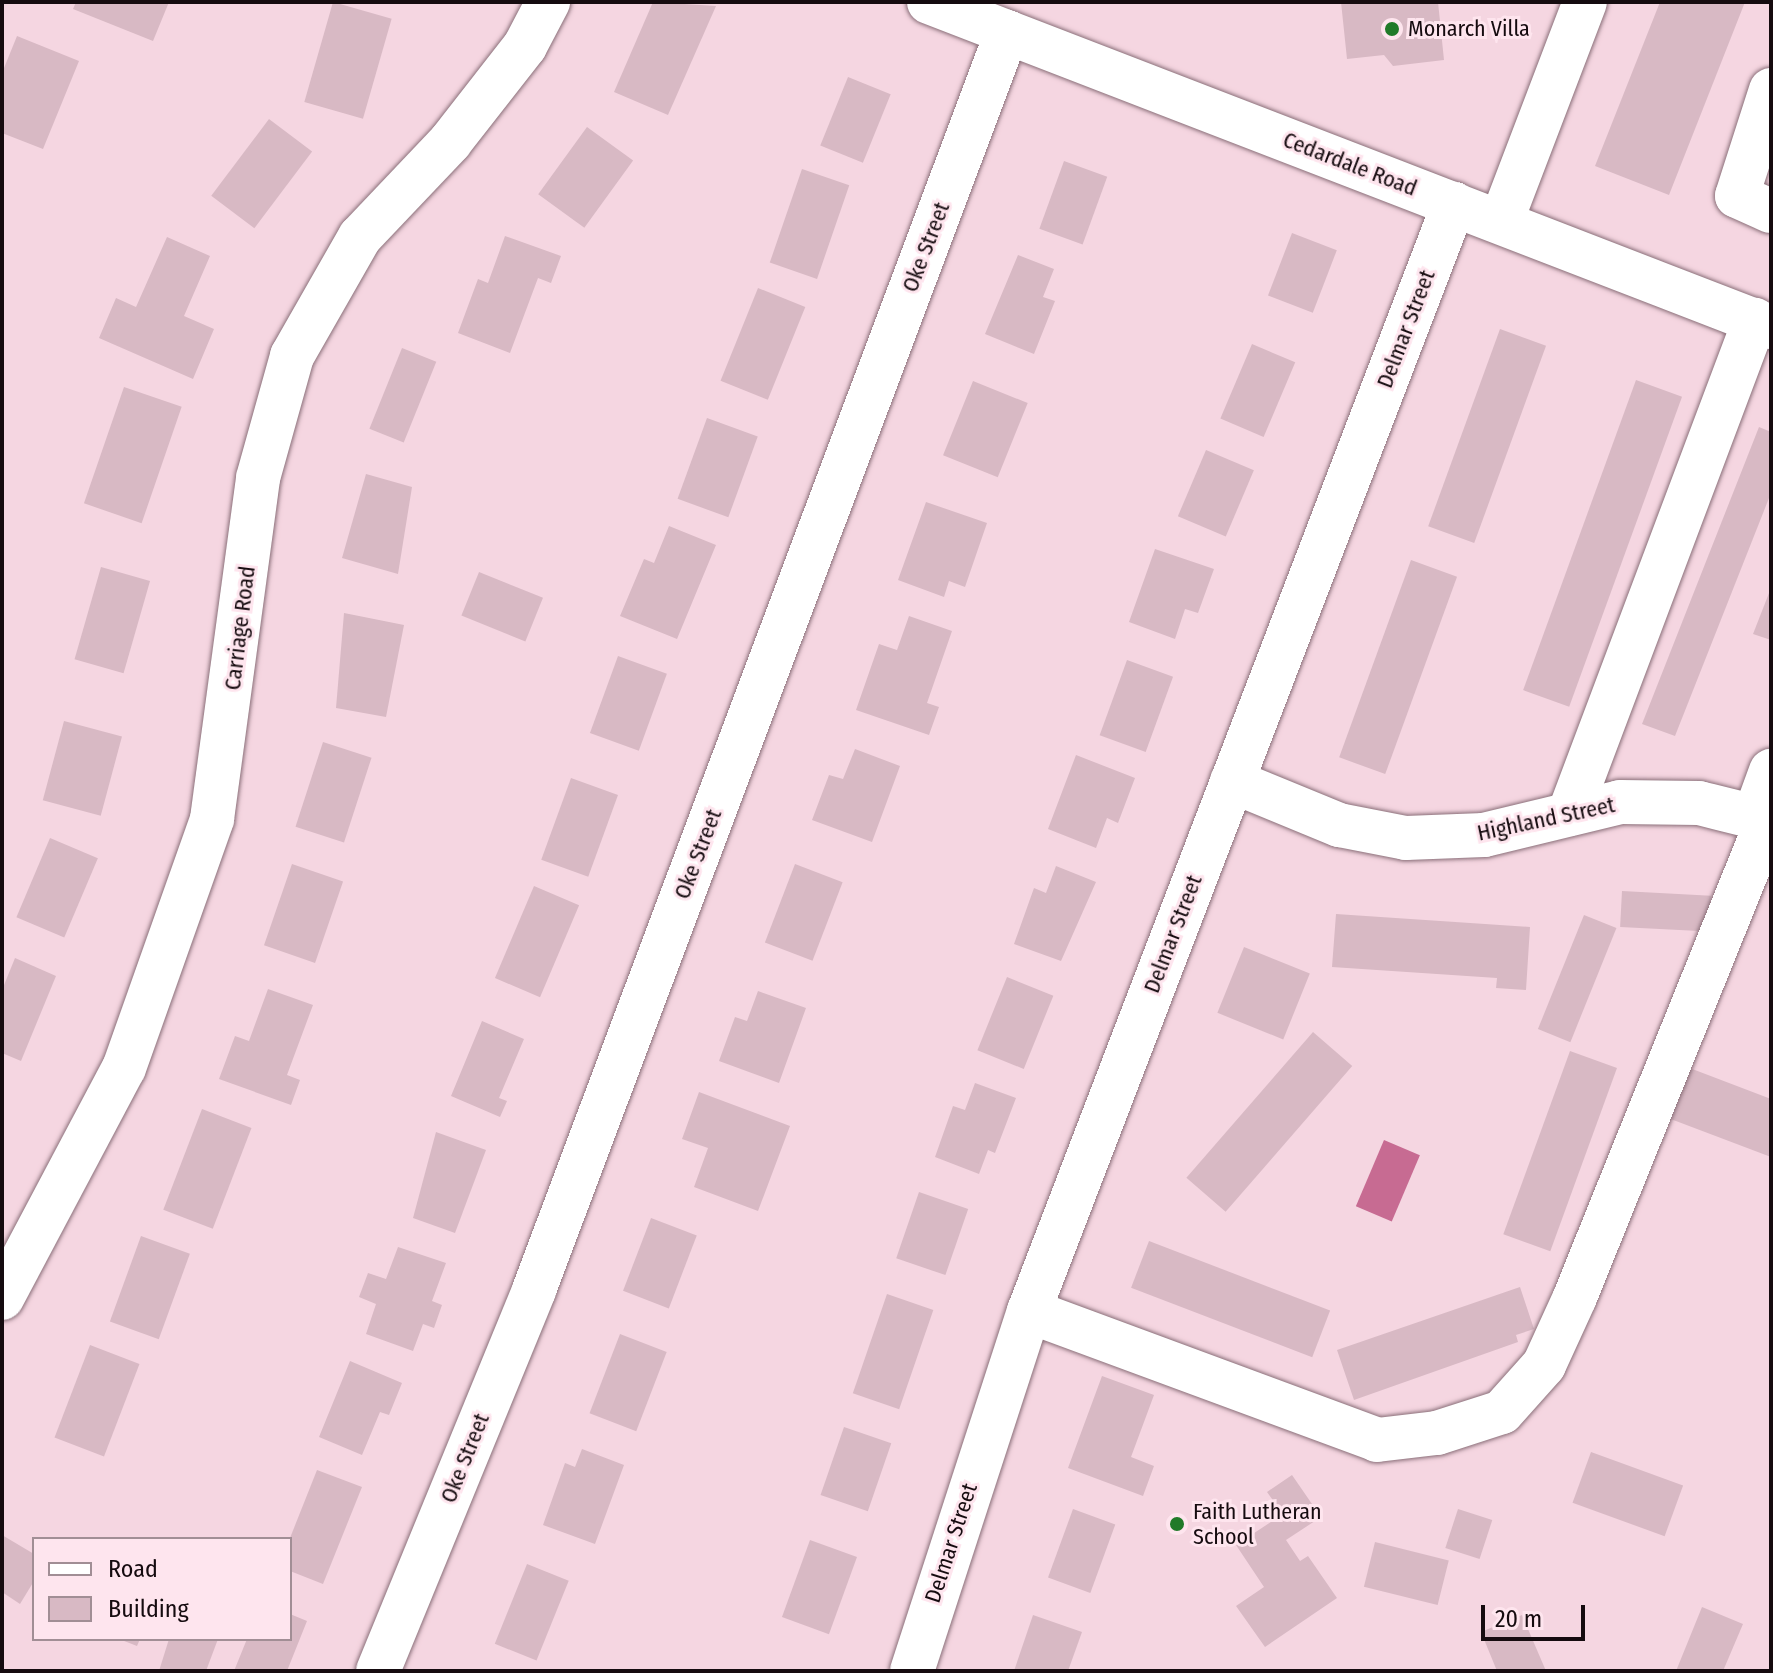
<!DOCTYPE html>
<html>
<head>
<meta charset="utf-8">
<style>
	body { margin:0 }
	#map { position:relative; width:1773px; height:1673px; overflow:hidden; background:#f5d6e1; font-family:"Fira Sans Condensed",sans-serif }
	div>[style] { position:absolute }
	.water>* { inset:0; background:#c76b92; transform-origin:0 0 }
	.building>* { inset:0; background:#d8b9c4; transform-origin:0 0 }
	.roads { filter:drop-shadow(0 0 2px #8a6f79) drop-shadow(0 0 2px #8a6f79) }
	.minor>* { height:44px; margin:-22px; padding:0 22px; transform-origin:22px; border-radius:22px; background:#fff }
	.dots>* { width:22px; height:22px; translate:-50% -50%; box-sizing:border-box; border:4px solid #fee5ee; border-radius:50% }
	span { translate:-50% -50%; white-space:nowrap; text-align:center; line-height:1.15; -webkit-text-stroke:6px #fee5ee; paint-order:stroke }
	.poi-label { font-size:22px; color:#150b0f }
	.left { translate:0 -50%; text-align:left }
	.street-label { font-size:22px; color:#150b0f }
	.frame { position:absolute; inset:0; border:4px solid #150b0f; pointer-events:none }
	.legend { position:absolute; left:32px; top:1537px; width:260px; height:104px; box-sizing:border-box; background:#fee5ee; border:2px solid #a18e95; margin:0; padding:10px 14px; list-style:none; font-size:24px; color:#150b0f }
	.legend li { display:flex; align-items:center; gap:16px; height:40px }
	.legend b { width:40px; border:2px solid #a18e95 }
	.scale { position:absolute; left:1481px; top:1605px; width:104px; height:36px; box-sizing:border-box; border:4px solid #150b0f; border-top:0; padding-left:10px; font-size:24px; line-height:28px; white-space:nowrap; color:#150b0f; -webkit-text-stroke:6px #fee5ee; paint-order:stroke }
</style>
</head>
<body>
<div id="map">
	<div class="water">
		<i style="left:1384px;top:1140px;width:39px;height:72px;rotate:23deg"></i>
	</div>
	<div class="building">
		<i style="clip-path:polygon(76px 2px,169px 2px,153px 41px,73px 9px)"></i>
		<i style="left:333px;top:2px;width:61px;height:104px;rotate:16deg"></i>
		<i style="clip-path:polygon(653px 2px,716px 6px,668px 115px,614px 92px)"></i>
		<i style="clip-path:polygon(1341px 2px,1438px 2px,1444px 60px,1393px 66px,1384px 55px,1347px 59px)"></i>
		<i style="clip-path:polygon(1660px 2px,1745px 2px,1669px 195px,1595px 166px)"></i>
		<i style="clip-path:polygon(17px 36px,79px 61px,43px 149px,2px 133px,2px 73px)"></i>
		<i style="left:848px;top:77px;width:46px;height:74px;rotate:22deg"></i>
		<i style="left:269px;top:119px;width:54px;height:96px;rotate:37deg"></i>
		<i style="left:587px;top:127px;width:57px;height:83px;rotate:36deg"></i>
		<i style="left:1064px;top:161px;width:46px;height:72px;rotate:20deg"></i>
		<i style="left:802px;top:169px;width:50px;height:99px;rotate:19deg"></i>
		<i style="left:1292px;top:233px;width:48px;height:67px;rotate:21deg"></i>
		<i style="clip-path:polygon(505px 236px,561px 256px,551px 283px,538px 278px,510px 353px,458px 333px,478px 279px,488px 283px)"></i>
		<i style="clip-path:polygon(167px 237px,210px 256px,184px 316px,214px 329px,193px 379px,99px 338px,116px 298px,136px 307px)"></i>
		<i style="clip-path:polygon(1018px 255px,1054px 269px,1043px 297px,1055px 301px,1034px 354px,985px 334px)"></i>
		<i style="left:758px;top:288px;width:51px;height:100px;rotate:22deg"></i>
		<i style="left:1500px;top:329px;width:49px;height:210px;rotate:20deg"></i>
		<i style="left:1252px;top:344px;width:47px;height:81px;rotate:23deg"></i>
		<i style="left:402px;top:348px;width:37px;height:87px;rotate:22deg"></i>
		<i style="left:1636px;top:380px;width:49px;height:330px;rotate:20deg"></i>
		<i style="left:973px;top:381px;width:59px;height:80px;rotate:22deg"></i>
		<i style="left:124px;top:387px;width:61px;height:123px;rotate:19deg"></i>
		<i style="left:707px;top:418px;width:54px;height:86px;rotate:20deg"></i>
		<i style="clip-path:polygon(1759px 427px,1771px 432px,1771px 493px,1675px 736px,1642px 724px)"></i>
		<i style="left:1206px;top:450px;width:52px;height:72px;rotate:23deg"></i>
		<i style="clip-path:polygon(366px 474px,412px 487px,398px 574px,342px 558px)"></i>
		<i style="clip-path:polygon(926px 502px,987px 523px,965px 587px,949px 581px,944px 597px,898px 580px)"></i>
		<i style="clip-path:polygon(669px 526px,716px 545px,677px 639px,620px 616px,644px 559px,654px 563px)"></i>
		<i style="clip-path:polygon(1155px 549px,1214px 569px,1198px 613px,1185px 609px,1175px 639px,1129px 622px)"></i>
		<i style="left:1411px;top:560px;width:49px;height:210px;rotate:20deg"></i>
		<i style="left:101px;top:567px;width:51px;height:96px;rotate:16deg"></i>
		<i style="left:479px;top:572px;width:69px;height:47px;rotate:22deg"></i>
		<i style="clip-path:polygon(1771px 588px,1771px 640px,1753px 634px)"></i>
		<i style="clip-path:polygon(344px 613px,404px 625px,386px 717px,336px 708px)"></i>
		<i style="clip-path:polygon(909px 616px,952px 631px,927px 703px,939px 707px,929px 735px,856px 710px,879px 644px,897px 650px)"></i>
		<i style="left:618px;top:656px;width:52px;height:82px;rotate:20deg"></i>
		<i style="left:1127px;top:660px;width:49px;height:80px;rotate:20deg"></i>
		<i style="left:64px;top:721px;width:60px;height:82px;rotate:15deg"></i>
		<i style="left:323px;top:742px;width:51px;height:89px;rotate:18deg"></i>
		<i style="clip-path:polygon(855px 749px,900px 766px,872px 842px,812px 820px,829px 775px,843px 779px)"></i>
		<i style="clip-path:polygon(1076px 755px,1135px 778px,1118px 823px,1107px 818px,1096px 848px,1048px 829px)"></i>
		<i style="left:571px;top:778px;width:50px;height:87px;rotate:20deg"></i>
		<i style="left:50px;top:838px;width:52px;height:86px;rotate:23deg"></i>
		<i style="left:292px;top:864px;width:54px;height:86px;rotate:19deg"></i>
		<i style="left:795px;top:864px;width:51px;height:84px;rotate:21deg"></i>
		<i style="clip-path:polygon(1056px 866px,1096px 882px,1061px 961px,1014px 944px,1034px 888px,1046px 893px)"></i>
		<i style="left:534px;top:886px;width:49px;height:100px;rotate:23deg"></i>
		<i style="left:1622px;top:891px;width:89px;height:36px;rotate:3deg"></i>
		<i style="clip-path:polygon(1336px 914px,1530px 927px,1526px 990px,1496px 988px,1497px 978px,1332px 967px)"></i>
		<i style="left:1584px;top:915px;width:35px;height:123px;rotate:22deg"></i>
		<i style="left:1244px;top:947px;width:71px;height:71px;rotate:22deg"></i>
		<i style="clip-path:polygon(15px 958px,56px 976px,21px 1061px,2px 1053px,2px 990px)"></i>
		<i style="left:1007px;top:977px;width:50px;height:79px;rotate:22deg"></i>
		<i style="clip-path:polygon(268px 989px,313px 1005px,287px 1075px,300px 1080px,291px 1105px,219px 1079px,235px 1036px,249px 1041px)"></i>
		<i style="clip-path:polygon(758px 991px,806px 1008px,779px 1083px,719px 1061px,735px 1017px,747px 1021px)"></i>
		<i style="clip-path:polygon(482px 1021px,524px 1039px,499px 1098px,507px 1101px,500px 1117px,451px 1096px)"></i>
		<i style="left:1313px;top:1032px;width:52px;height:193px;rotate:41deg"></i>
		<i style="left:1570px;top:1051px;width:50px;height:195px;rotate:20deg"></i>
		<i style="clip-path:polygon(1687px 1067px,1771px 1099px,1771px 1157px,1668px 1118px)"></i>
		<i style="clip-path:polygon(975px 1083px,1016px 1098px,995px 1153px,988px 1150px,979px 1174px,935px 1157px,953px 1106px,965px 1110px)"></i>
		<i style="clip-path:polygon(699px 1092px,790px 1126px,758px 1211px,694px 1187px,708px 1148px,682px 1139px)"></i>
		<i style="left:202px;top:1109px;width:53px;height:108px;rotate:21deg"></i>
		<i style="clip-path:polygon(436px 1132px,486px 1150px,455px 1233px,413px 1218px)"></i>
		<i style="left:919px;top:1192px;width:52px;height:70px;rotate:19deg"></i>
		<i style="left:651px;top:1218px;width:49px;height:78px;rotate:21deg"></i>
		<i style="left:141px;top:1236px;width:52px;height:91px;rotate:20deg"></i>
		<i style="left:1149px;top:1241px;width:194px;height:50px;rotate:21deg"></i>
		<i style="clip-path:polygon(398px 1247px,446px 1263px,432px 1301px,442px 1305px,434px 1328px,423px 1324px,413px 1351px,366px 1334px,376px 1304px,359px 1297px,368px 1273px,386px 1279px)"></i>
		<i style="clip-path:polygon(1520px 1287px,1534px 1329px,1516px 1335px,1518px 1342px,1354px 1400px,1337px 1350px)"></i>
		<i style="left:887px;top:1294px;width:49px;height:105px;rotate:19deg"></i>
		<i style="left:620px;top:1334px;width:50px;height:85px;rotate:21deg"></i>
		<i style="left:90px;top:1345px;width:53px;height:99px;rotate:21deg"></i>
		<i style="clip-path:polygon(350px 1361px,402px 1383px,389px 1415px,380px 1412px,362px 1455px,319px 1437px)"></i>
		<i style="clip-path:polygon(1102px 1376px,1154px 1395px,1131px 1457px,1154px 1466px,1143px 1496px,1068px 1468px)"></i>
		<i style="left:844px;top:1427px;width:50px;height:72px;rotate:19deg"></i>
		<i style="clip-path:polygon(582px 1449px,624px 1465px,595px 1544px,543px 1525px,565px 1463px,575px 1467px)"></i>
		<i style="left:1591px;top:1452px;width:98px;height:54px;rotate:20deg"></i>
		<i style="clip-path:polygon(317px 1470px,362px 1487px,323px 1584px,290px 1571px,290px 1538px)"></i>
		<i style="clip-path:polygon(1292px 1475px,1321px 1517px,1286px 1540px,1300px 1561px,1308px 1556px,1337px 1598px,1265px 1647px,1236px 1606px,1264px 1587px,1236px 1545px,1283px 1514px,1267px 1492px)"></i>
		<i style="left:1073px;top:1509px;width:45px;height:73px;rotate:20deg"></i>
		<i style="left:1458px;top:1509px;width:36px;height:41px;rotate:18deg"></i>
		<i style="clip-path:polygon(2px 1535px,34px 1554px,34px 1581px,20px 1604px,2px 1592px)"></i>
		<i style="left:810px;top:1540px;width:50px;height:82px;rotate:20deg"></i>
		<i style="left:1375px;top:1542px;width:76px;height:46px;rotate:14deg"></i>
		<i style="left:527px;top:1564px;width:45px;height:86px;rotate:22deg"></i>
		<i style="clip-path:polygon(1702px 1607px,1743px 1624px,1723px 1671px,1676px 1671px)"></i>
		<i style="clip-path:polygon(290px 1614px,307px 1621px,287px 1671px,234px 1671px,247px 1639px,290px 1639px)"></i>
		<i style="clip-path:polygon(1033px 1615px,1082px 1632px,1068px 1671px,1014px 1671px)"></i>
		<i style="clip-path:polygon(1522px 1615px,1546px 1671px,1497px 1671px,1481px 1632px)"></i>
		<i style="clip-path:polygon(119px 1639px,140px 1639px,137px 1646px)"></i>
		<i style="clip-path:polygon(169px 1639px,218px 1639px,206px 1671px,159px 1671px)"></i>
	</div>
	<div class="roads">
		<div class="minor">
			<i style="left:929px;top:2px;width:903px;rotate:21.11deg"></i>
			<i style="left:1771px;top:90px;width:111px;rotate:107.8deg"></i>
			<i style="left:1737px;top:196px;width:37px;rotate:24deg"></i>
			<i style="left:1501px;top:222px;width:235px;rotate:-69.1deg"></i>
			<i style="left:1232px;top:781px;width:116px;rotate:22.4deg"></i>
			<i style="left:1339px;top:825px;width:68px;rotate:11deg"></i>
			<i style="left:1406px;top:838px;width:78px;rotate:-2.2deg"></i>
			<i style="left:1484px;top:835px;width:140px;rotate:-13.6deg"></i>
			<i style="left:1620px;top:802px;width:79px;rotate:0.7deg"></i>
			<i style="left:1699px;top:803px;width:74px;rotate:14deg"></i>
			<i style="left:1569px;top:814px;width:528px;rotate:-69.37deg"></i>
			<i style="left:1755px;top:815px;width:47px;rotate:-70deg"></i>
			<i style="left:2px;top:1298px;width:260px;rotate:-62.1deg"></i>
			<i style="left:124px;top:1068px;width:264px;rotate:-70.5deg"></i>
			<i style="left:212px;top:819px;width:344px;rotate:-82.3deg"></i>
			<i style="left:258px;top:478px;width:127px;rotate:-74.4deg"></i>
			<i style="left:292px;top:356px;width:137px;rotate:-60.3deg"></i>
			<i style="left:360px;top:237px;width:131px;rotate:-46.5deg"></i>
			<i style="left:450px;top:142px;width:122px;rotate:-52deg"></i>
			<i style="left:525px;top:46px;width:50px;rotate:-62.4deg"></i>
			<i style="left:1029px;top:1311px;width:371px;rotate:20.3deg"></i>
			<i style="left:1377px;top:1440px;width:60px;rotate:-6.7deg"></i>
			<i style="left:1437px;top:1433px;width:68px;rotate:-17.9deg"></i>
			<i style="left:1502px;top:1412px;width:63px;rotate:-48.2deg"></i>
			<i style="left:1544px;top:1365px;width:75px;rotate:-65.5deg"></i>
			<i style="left:1575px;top:1297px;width:515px;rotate:-68.01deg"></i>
			<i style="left:378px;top:1671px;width:412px;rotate:-67.7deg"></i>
			<i style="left:534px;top:1290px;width:1344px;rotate:-69.39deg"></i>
			<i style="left:912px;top:1671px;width:379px;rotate:-72deg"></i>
			<i style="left:1029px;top:1311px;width:1186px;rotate:-69deg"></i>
		</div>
	</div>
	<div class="dots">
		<i style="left:1392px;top:29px;background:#217a29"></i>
		<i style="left:1177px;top:1524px;background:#217a29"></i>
	</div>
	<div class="poi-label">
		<span class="left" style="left:1408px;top:29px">Monarch Villa</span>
		<span class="left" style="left:1193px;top:1524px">Faith Lutheran<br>School</span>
	</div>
	<div class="street-label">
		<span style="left:1350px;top:164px;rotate:21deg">Cedardale Road</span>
		<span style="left:926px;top:247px;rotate:-69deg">Oke Street</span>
		<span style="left:1406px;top:329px;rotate:-69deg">Delmar Street</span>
		<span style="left:240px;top:628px;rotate:-83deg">Carriage Road</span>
		<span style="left:1546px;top:819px;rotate:-12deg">Highland Street</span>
		<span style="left:698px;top:854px;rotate:-69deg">Oke Street</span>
		<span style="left:1173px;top:934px;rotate:-69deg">Delmar Street</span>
		<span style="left:465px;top:1458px;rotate:-68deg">Oke Street</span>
		<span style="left:951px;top:1543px;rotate:-72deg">Delmar Street</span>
	</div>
	<div class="frame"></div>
	<ul class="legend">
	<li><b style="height:10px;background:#fff"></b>Road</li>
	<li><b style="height:22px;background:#d8b9c4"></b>Building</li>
	</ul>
	<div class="scale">20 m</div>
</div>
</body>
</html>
